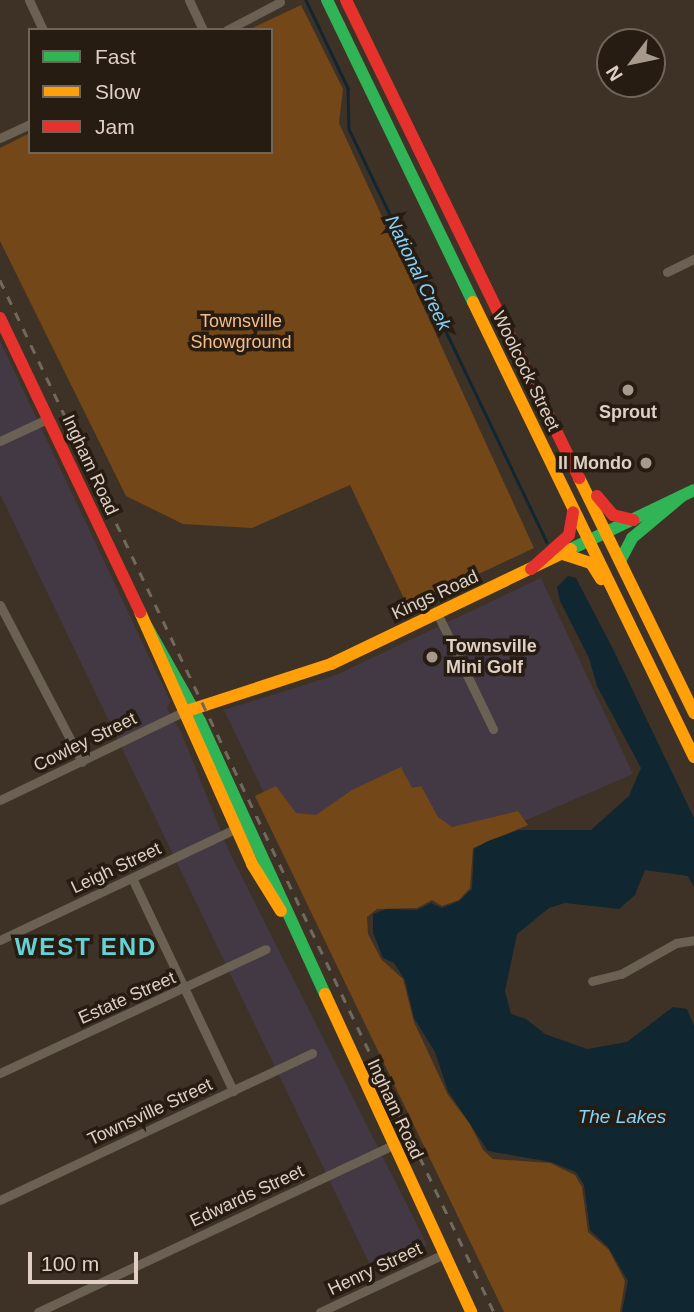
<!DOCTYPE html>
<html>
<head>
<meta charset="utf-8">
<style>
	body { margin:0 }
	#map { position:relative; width:694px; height:1312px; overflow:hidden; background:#3e3226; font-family:Arial,sans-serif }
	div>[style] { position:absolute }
	.industrial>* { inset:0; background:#433945 }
	.green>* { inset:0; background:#734717 }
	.water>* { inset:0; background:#102630 }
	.stream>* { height:2.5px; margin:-1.25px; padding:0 1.25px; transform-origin:1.25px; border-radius:1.25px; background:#102630 }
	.street>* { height:9px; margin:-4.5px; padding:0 4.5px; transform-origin:4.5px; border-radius:4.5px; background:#6a6152 }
	.fast>* { height:12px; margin:-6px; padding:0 6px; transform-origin:6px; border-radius:6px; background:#30b455 }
	.slow>* { height:12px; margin:-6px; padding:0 6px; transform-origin:6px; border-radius:6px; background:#ff9f0a }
	.jam>* { height:12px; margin:-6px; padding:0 6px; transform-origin:6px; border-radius:6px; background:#e5322d }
	.rail>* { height:2.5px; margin-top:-1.25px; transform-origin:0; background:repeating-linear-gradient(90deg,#72695d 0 9px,transparent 0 18px) }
	.dots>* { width:19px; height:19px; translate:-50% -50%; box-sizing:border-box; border:4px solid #271c12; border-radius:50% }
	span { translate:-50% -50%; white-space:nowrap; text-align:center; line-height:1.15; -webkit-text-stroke:7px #271c12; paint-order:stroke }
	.park-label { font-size:18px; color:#f9bc86 }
	.street-label { font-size:18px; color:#dfd0c3 }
	.poi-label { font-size:18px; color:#dfd0c3; font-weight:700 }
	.right { translate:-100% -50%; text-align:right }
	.left { translate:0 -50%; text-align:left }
	.water-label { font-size:19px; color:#81d4fd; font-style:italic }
	.district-label { font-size:24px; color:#65d2d5; font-weight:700; letter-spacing:2px }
	.legend { position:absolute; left:28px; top:28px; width:245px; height:126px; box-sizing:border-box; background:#271c12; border:2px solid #716459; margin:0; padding:9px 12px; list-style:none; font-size:21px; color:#dfd0c3 }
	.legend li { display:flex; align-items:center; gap:14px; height:35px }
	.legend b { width:35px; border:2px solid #716459 }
	.north { position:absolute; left:596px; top:28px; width:70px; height:70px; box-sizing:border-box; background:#271c12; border:2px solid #716459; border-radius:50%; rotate:238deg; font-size:19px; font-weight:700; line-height:28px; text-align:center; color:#dfd0c3 }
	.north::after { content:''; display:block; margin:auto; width:24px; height:32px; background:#a7998c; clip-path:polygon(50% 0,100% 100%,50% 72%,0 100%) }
	.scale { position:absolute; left:28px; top:1252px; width:110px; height:32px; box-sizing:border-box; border:4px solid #dfd0c3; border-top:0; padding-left:9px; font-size:21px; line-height:24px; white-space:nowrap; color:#dfd0c3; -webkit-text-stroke:5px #271c12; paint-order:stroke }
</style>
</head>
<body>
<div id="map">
	<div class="industrial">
		<i style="clip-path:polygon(0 341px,170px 701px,167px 709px,181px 732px,227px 847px,427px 1245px,373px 1271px,0 494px)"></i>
		<i style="clip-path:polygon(541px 578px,633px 774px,320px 909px,224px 710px,336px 675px)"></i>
	</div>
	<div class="green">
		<i style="clip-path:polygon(301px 5px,343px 89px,339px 123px,534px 548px,408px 607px,350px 485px,252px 528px,183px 524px,126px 496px,0 241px,0 148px,30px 133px,30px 152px,271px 152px,271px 30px,248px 30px)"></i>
		<i style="clip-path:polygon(401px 767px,412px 788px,421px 786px,438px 817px,452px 827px,518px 811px,528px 825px,473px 848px,470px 888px,459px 900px,442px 906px,432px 900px,417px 908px,377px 909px,367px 917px,368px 934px,381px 959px,403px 979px,414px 1022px,448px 1095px,470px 1124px,483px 1150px,493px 1159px,550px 1163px,575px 1175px,582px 1187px,588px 1232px,609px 1250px,625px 1281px,620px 1312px,504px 1312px,255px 796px,276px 786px,296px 813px,316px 815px,352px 790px)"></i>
	</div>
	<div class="water">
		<i style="clip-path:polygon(568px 576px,576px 578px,612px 647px,694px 818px,694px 887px,688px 876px,645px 870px,635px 895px,619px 909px,565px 903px,549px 908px,517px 934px,505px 991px,511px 1014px,526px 1019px,545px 1034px,587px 1049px,627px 1042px,673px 1007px,687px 1009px,694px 1026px,694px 1312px,622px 1312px,628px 1281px,608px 1247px,590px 1230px,584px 1185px,576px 1172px,551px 1162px,488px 1151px,448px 1091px,435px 1052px,414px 1018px,405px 980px,394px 963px,383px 958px,373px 933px,373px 914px,386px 909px,417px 910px,431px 903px,442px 908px,459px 901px,472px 889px,474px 849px,488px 841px,519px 830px,591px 830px,629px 796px,641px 768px,597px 686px,589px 658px,560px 601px,557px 587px)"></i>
	</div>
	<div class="stream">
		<i style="left:306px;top:0;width:98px;rotate:64.5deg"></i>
		<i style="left:348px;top:88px;width:41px;rotate:88.6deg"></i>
		<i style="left:349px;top:129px;width:458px;rotate:64.4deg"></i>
	</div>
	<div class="street">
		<i style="left:29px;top:0;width:33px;rotate:65deg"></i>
		<i style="left:189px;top:0;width:33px;rotate:65deg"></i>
		<i style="left:227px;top:30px;width:60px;rotate:-27.8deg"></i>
		<i style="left:0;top:138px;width:33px;rotate:-25deg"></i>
		<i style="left:667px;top:272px;width:30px;rotate:-26deg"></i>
		<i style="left:0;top:441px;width:54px;rotate:-25.1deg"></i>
		<i style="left:0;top:605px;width:177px;rotate:62.4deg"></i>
		<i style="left:437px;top:613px;width:129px;rotate:64.2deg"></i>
		<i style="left:0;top:800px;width:203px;rotate:-25.7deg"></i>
		<i style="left:132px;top:878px;width:236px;rotate:64.6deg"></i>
		<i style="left:0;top:940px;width:267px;rotate:-25.3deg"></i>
		<i style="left:592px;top:981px;width:30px;rotate:-14deg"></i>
		<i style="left:621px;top:974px;width:63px;rotate:-29.4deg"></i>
		<i style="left:676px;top:943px;width:18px;rotate:-9deg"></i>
		<i style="left:0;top:1073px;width:293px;rotate:-25deg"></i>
		<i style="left:0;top:1200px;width:345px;rotate:-25.2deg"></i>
		<i style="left:38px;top:1312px;width:392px;rotate:-25.2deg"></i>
		<i style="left:320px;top:1312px;width:137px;rotate:-25.1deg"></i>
	</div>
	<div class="fast">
		<i style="left:327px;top:0;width:335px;rotate:64.2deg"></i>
		<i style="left:571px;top:549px;width:136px;rotate:-25.6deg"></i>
		<i style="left:620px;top:561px;width:26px;rotate:-62deg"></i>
		<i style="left:632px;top:538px;width:65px;rotate:-40deg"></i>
		<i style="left:147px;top:627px;width:108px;rotate:60.6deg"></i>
		<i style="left:200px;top:721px;width:300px;rotate:65.4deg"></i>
	</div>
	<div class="slow">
		<i style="left:473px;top:302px;width:506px;rotate:64.09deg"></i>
		<i style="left:579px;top:478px;width:262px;rotate:63.9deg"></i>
		<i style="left:563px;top:554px;width:29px;rotate:18deg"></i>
		<i style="left:591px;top:563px;width:19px;rotate:58deg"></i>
		<i style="left:140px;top:612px;width:276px;rotate:66deg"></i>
		<i style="left:252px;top:864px;width:55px;rotate:58.3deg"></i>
		<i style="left:187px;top:711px;width:151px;rotate:-18.1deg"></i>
		<i style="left:331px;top:664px;width:266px;rotate:-25.6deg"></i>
		<i style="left:325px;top:994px;width:350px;rotate:65.3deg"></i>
	</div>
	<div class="jam">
		<i style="left:346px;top:0;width:532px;rotate:64.01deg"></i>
		<i style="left:0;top:318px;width:326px;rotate:64.5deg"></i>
		<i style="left:597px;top:496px;width:25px;rotate:50deg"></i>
		<i style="left:613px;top:515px;width:21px;rotate:14deg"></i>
		<i style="left:531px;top:569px;width:51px;rotate:-41.8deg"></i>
		<i style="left:569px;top:535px;width:23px;rotate:-80deg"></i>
	</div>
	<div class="rail">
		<i style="left:0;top:280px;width:1144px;rotate:64.42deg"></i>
	</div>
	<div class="dots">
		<i style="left:628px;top:390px;background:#a7998c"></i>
		<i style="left:646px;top:463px;background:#a7998c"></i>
		<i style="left:432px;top:657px;background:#a7998c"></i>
	</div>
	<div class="park-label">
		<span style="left:241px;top:332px">Townsville<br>Showground</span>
	</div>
	<div class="street-label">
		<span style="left:526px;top:371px;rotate:64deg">Woolcock Street</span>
		<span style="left:90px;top:465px;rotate:65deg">Ingham Road</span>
		<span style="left:435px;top:595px;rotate:-25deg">Kings Road</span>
		<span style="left:85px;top:742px;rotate:-26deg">Cowley Street</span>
		<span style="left:116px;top:868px;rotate:-25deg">Leigh Street</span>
		<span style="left:127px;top:998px;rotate:-24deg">Estate Street</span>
		<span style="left:395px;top:1109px;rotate:65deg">Ingham Road</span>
		<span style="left:150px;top:1112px;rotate:-25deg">Townsville Street</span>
		<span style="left:247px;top:1196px;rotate:-25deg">Edwards Street</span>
		<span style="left:375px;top:1269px;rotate:-25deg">Henry Street</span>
	</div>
	<div class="poi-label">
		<span style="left:628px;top:412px">Sprout</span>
		<span class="right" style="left:632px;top:463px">Il Mondo</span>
		<span class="left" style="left:446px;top:657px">Townsville<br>Mini Golf</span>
	</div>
	<div class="water-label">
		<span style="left:418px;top:273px;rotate:64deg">National Creek</span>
		<span style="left:622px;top:1117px">The Lakes</span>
	</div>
	<div class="district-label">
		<span style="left:86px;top:947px">WEST END</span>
	</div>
	<ul class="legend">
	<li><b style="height:9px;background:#30b455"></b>Fast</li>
	<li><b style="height:9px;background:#ff9f0a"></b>Slow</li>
	<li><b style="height:9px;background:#e5322d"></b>Jam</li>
	</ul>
	<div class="north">N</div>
	<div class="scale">100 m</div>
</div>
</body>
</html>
